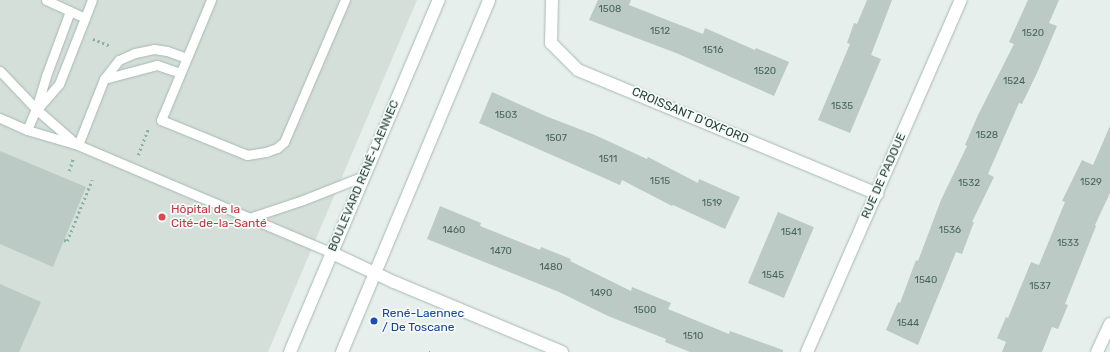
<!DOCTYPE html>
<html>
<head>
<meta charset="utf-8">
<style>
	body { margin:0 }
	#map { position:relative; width:1110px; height:352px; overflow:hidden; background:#e6efeb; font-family:Rubik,sans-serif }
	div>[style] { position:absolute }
	.built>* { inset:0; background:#d4dfda }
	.building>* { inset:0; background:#bbcac4; transform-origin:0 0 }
	.path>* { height:2.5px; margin-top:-1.25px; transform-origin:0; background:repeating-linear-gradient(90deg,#86b3a5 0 2px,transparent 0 5px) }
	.roads { filter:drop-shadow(0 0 1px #a8b8b2) drop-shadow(0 0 1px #a8b8b2) }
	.lane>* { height:9px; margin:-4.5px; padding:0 4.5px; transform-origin:4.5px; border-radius:4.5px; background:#fff }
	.street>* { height:12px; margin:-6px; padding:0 6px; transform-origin:6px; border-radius:6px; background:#fff }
	.secondary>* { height:12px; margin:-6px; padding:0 6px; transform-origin:6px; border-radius:6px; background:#fff }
	.dots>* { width:11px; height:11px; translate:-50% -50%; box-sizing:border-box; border:2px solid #f7fbf9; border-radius:50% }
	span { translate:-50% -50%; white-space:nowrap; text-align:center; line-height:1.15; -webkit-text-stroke:3.5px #f7fbf9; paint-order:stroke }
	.number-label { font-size:10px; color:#4a645c }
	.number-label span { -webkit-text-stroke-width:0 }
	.street-label { font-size:12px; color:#24423a }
	.health-label { font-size:12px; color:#be3a42 }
	.left { translate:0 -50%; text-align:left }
	.transit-label { font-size:12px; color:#164399 }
</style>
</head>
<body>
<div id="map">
	<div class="built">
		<i style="clip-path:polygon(0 0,417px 0,268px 352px,0 352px)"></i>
	</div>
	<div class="building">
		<i style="clip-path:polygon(598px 0,631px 0,629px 5px,703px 34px,705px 28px,755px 50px,756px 48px,789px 62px,774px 96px,676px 53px,589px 20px)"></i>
		<i style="clip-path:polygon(867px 0,892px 0,871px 55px,881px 59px,850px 133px,818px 120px,850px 44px,847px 43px,854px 23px,857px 24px)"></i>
		<i style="clip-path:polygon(1028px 0,1059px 0,1049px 23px,1057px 26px,1037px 73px,1022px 104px,1019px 103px,988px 174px,994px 177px,972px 222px,974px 222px,962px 254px,956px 252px,918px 345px,886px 330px,898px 302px,900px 303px,916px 260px,918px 261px,941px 200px,967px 146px,965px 145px,978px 115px,1014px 44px,1009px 42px)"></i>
		<i style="clip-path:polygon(492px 92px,548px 117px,595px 135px,647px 159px,648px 157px,698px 183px,699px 179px,740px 197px,725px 229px,673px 205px,672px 206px,622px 180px,620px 185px,479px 123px)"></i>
		<i style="clip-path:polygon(1110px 126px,1110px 193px,1095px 225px,1096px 226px,1065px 304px,1068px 305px,1058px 329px,1052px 327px,1042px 352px,1002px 352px,1006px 342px,997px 338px,1006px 317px,1008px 318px,1031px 262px,1039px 265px,1065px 202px,1062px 201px,1082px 160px,1093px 165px)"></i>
		<i style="clip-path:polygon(0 151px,86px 187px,53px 267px,0 244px)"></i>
		<i style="clip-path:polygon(440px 206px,481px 223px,480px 226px,540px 250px,541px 247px,571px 259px,570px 261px,631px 291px,632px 287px,671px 303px,668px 309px,729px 334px,730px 331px,783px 350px,783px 352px,690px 352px,665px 342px,666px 339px,608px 316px,559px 292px,427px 239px)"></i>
		<i style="left:778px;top:212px;width:39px;height:77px;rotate:23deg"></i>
		<i style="clip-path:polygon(0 284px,41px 302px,19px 352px,0 352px)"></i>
	</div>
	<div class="path">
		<i style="left:93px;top:39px;width:18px;rotate:22deg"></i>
		<i style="left:138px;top:155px;width:28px;rotate:-69deg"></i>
		<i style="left:69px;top:171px;width:13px;rotate:-72deg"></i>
		<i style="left:64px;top:240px;width:3px;rotate:18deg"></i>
		<i style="left:67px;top:241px;width:66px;rotate:-67.7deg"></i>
		<i style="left:429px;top:352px;width:1px"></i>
	</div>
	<div class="roads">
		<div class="lane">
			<i style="left:46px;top:0;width:43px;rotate:24.8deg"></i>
			<i style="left:85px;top:18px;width:19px;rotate:-69deg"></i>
			<i style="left:211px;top:0;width:130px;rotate:112.6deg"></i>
			<i style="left:161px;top:120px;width:93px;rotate:22.1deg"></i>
			<i style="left:247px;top:155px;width:19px;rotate:-9deg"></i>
			<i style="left:266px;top:152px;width:12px;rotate:-20deg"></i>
			<i style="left:277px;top:148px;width:9px;rotate:-41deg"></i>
			<i style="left:284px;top:142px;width:155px;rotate:-66.8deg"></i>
			<i style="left:0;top:71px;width:52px;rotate:46.5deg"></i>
			<i style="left:36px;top:109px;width:52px;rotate:41.1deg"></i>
			<i style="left:104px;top:79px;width:55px;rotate:-14.8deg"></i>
			<i style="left:157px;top:65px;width:24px;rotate:19deg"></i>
			<i style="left:39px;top:107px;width:30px;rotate:-49deg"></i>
			<i style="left:59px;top:84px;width:71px;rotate:-68.5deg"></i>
			<i style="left:0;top:118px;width:30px;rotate:24deg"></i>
			<i style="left:27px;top:130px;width:53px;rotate:16.4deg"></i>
			<i style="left:78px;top:145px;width:276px;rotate:23deg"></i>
			<i style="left:27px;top:130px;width:23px;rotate:-67deg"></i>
			<i style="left:36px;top:109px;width:34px;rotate:-73deg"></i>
			<i style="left:46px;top:76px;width:69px;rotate:-69.7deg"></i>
			<i style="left:78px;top:145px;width:71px;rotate:-68.5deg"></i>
			<i style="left:104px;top:79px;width:24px;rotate:-52deg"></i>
			<i style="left:119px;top:60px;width:17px;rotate:-24deg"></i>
			<i style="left:135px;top:53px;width:19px;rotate:-12deg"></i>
			<i style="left:154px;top:49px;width:13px;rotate:9deg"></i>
			<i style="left:167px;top:51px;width:20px;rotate:20deg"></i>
			<i style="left:249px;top:218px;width:57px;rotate:-18.4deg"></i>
			<i style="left:303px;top:200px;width:66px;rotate:-21.5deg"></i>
		</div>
		<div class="street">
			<i style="left:552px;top:0;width:43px;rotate:91.3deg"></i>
			<i style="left:551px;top:43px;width:38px;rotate:45deg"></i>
			<i style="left:578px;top:70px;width:324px;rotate:22.5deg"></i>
			<i style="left:332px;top:253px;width:68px;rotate:25.1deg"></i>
			<i style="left:394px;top:282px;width:182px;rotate:22.6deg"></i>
			<i style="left:807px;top:352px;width:384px;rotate:-66.4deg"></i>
			<i style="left:1097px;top:352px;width:31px;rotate:-65deg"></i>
		</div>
		<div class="secondary">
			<i style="left:290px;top:352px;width:382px;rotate:-67.1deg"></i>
			<i style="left:342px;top:352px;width:381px;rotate:-67.3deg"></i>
		</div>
	</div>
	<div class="dots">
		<i style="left:162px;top:217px;background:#e0444e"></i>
		<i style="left:374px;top:321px;background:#1a4fb4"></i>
	</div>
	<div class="number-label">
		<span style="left:610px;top:10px">1508</span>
		<span style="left:660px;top:32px">1512</span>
		<span style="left:1033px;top:34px">1520</span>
		<span style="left:713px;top:51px">1516</span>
		<span style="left:765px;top:72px">1520</span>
		<span style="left:1014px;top:82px">1524</span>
		<span style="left:842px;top:107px">1535</span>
		<span style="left:506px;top:116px">1503</span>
		<span style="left:987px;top:136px">1528</span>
		<span style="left:556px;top:139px">1507</span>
		<span style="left:608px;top:160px">1511</span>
		<span style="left:660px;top:182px">1515</span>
		<span style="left:1091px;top:183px">1529</span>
		<span style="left:969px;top:184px">1532</span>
		<span style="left:712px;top:204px">1519</span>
		<span style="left:454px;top:231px">1460</span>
		<span style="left:950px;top:231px">1536</span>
		<span style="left:791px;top:233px">1541</span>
		<span style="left:1068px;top:244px">1533</span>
		<span style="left:501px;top:252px">1470</span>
		<span style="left:551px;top:268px">1480</span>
		<span style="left:773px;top:276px">1545</span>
		<span style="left:926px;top:281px">1540</span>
		<span style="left:1040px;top:287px">1537</span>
		<span style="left:601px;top:294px">1490</span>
		<span style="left:645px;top:311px">1500</span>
		<span style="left:908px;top:324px">1544</span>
		<span style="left:693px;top:337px">1510</span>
	</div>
	<div class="street-label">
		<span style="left:690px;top:116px;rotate:23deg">CROISSANT D'OXFORD</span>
		<span style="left:364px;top:176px;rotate:-67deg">BOULEVARD RENÉ-LAENNEC</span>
		<span style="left:884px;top:176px;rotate:-66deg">RUE DE PADOUE</span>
	</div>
	<div class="health-label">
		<span class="left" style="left:171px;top:217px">Hôpital de la<br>Cité-de-la-Santé</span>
	</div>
	<div class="transit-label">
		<span class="left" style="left:382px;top:321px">René-Laennec<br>/ De Toscane</span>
	</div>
</div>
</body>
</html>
